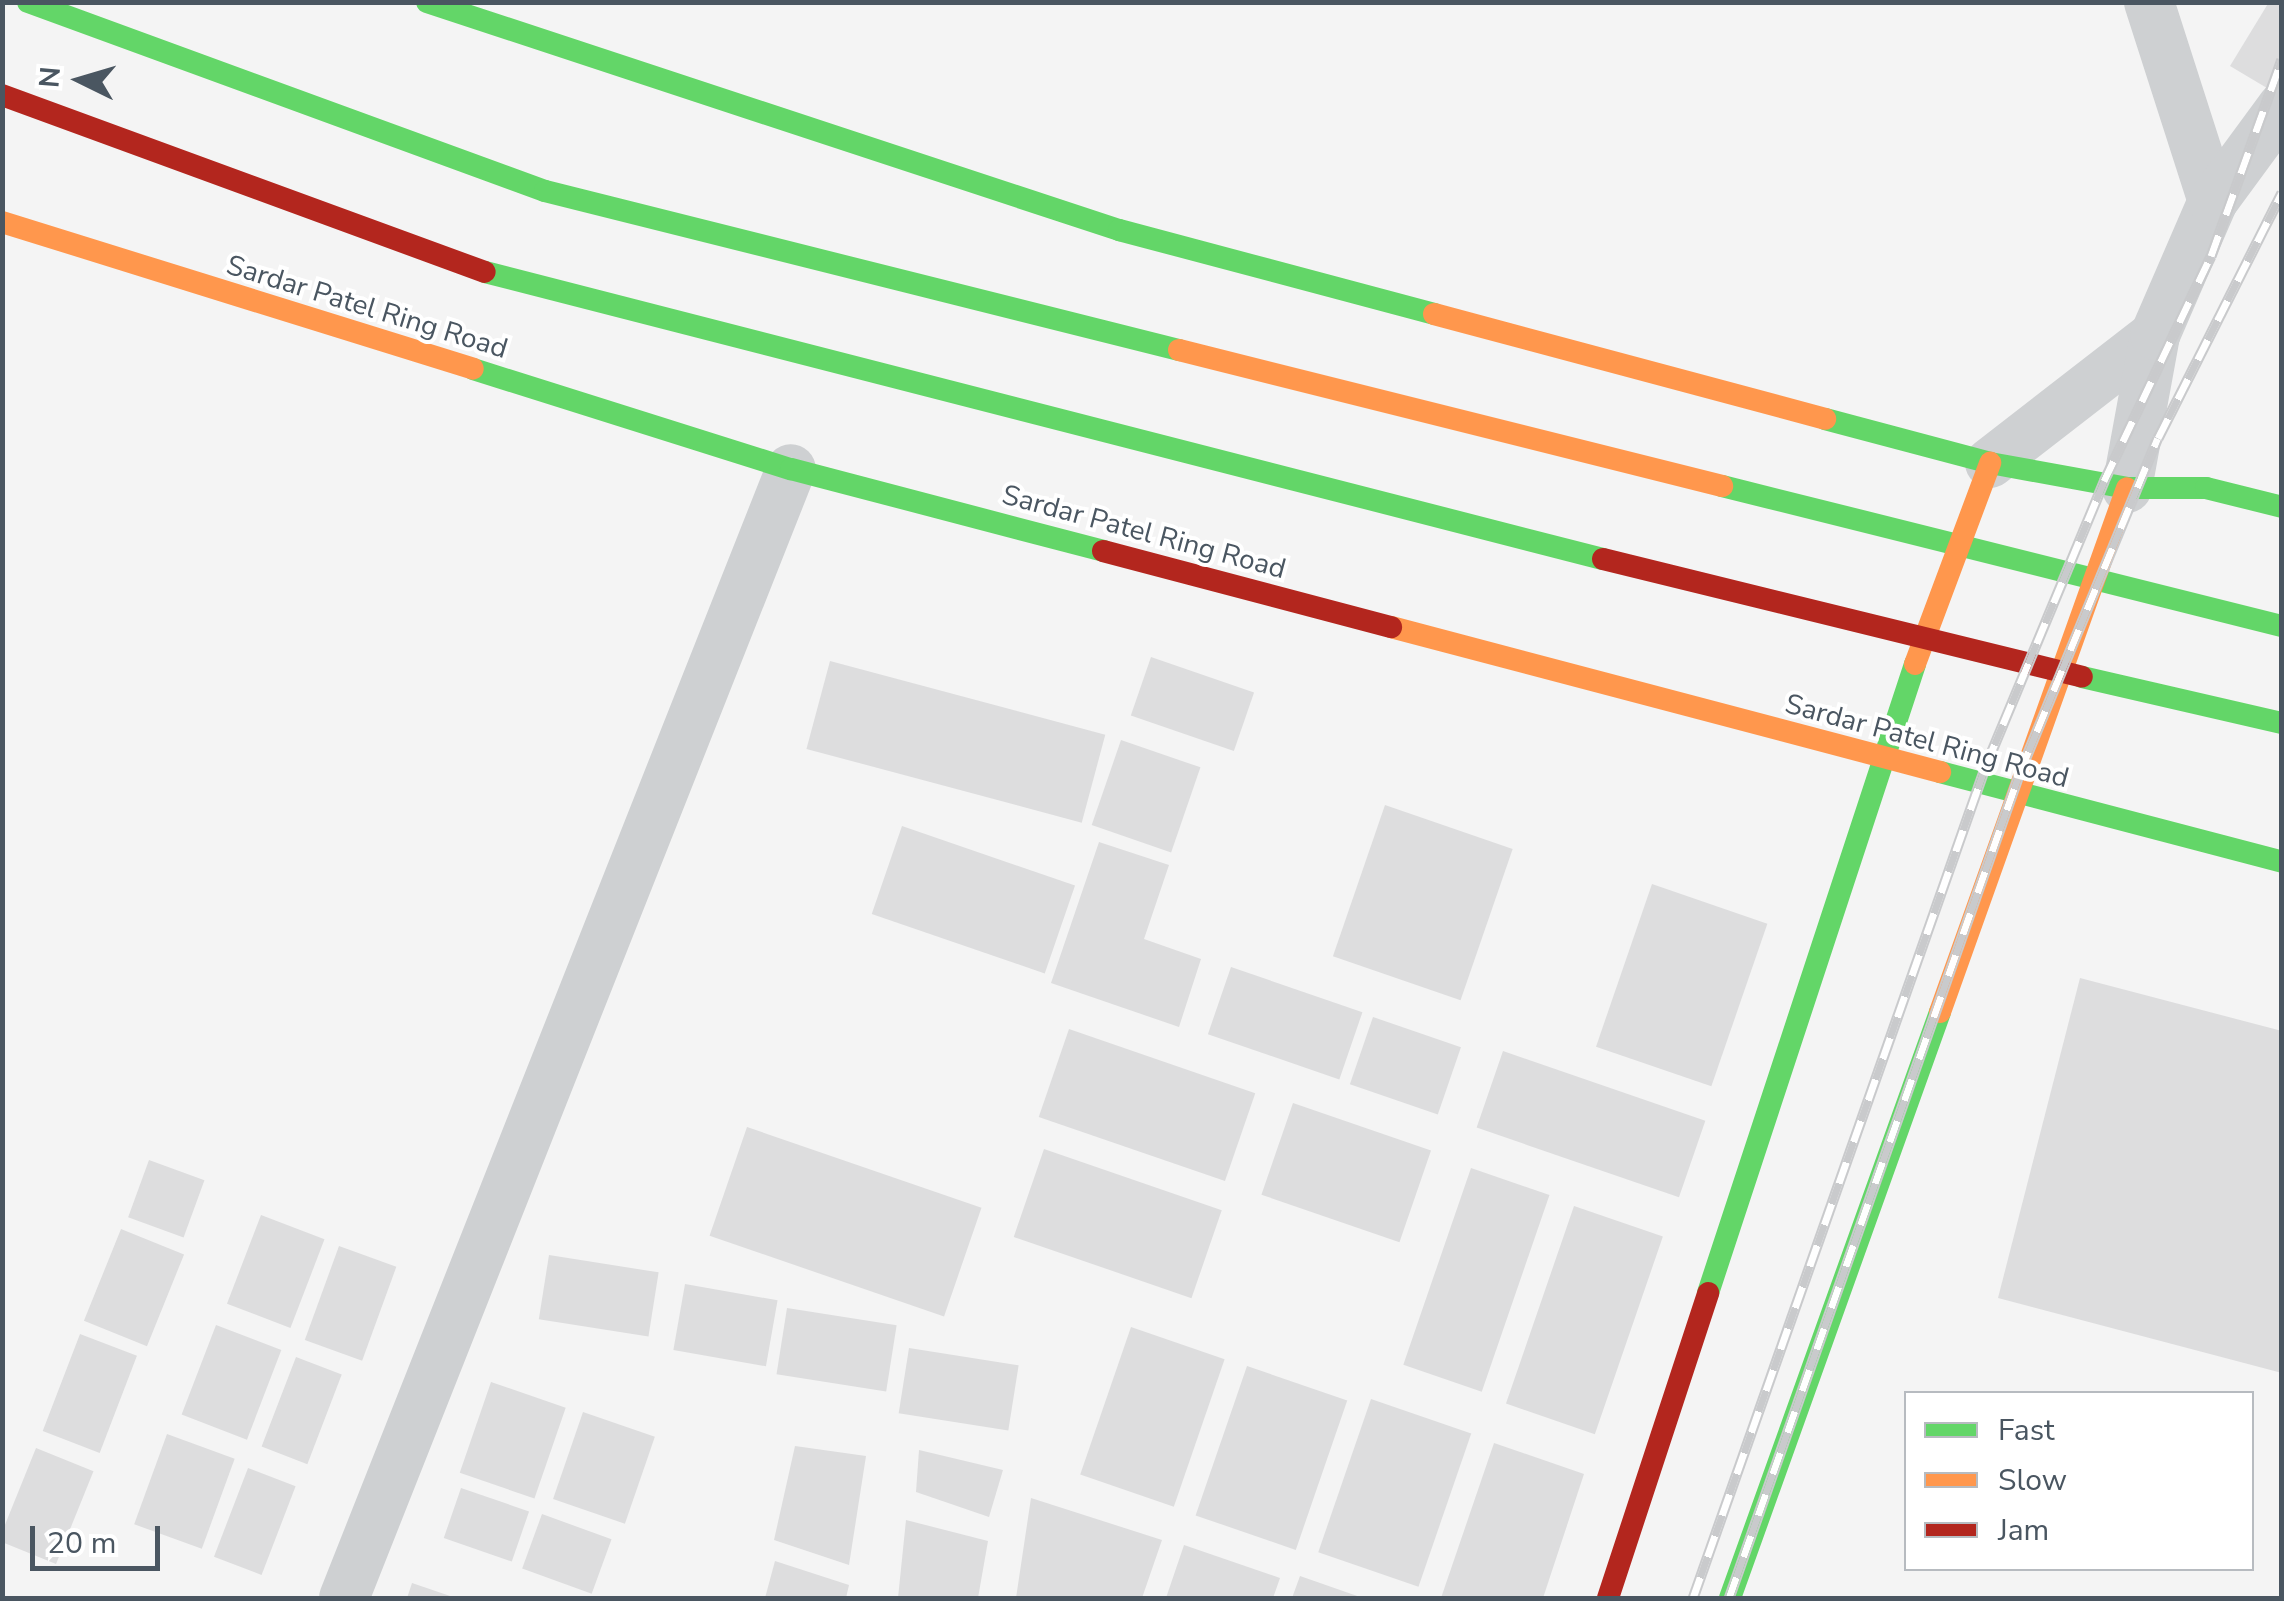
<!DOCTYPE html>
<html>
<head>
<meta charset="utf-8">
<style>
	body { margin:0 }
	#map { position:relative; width:2284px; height:1601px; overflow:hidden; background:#f4f4f4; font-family:"Nunito Sans",sans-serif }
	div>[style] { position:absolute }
	.building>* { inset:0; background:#ddddde; transform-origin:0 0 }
	.street>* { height:50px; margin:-25px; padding:0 25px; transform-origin:25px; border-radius:25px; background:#ced0d2 }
	.fast>* { height:22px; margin:-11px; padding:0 11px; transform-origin:11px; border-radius:11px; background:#63d668 }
	.slow>* { height:22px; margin:-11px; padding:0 11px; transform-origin:11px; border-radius:11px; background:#ff974d }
	.jam>* { height:22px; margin:-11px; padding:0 11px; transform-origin:11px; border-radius:11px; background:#b3261e }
	.rail>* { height:11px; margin-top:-5.5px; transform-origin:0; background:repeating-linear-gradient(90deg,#fff 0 22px,#c9cacc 0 44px); box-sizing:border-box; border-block:2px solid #c9cacc }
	span { translate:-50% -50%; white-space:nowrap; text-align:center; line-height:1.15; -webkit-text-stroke:8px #fff; paint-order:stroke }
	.street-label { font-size:28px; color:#4a5661 }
	.frame { position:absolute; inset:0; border:5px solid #4a5661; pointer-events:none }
	.legend { position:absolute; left:1904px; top:1391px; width:350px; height:180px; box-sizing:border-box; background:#fff; border:2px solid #b7bbc0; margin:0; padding:12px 18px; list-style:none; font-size:30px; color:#4a5661 }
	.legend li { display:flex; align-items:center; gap:20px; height:50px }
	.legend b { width:50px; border:2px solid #b7bbc0 }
	.north { position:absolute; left:30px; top:30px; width:100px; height:100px; -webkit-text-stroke:8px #fff; paint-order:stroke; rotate:275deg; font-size:28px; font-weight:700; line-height:40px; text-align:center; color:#4a5661 }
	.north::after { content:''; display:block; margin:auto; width:35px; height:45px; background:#4a5661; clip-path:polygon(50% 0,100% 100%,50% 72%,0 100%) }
	.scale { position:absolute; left:30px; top:1526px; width:130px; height:45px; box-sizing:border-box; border:5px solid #4a5661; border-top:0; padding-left:12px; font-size:30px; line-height:35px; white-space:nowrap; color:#4a5661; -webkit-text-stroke:8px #fff; paint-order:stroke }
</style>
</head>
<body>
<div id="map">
	<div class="building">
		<i style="clip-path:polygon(2269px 2px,2282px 2px,2282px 97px,2230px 66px)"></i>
		<i style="left:1151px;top:657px;width:109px;height:62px;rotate:19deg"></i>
		<i style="left:830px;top:661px;width:285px;height:91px;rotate:15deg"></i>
		<i style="left:1121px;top:740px;width:84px;height:90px;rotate:19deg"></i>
		<i style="left:1385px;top:805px;width:135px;height:160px;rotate:19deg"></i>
		<i style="left:902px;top:826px;width:183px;height:93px;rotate:19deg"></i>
		<i style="clip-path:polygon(1099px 842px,1169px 865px,1144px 939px,1201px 959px,1179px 1027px,1051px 983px)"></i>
		<i style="left:1652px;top:884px;width:122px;height:172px;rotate:19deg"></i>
		<i style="left:1231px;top:967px;width:139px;height:71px;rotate:19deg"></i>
		<i style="clip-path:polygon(2080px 978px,2282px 1031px,2282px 1373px,1998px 1298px)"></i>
		<i style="left:1373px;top:1017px;width:93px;height:71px;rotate:19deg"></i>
		<i style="left:1069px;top:1029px;width:197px;height:93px;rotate:19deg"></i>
		<i style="left:1503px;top:1051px;width:214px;height:81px;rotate:19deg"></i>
		<i style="left:1293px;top:1103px;width:146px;height:97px;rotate:19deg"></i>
		<i style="left:747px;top:1127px;width:248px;height:115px;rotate:19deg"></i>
		<i style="left:1044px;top:1149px;width:188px;height:93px;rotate:19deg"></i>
		<i style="left:149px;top:1160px;width:59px;height:61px;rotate:20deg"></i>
		<i style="left:1471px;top:1168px;width:83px;height:208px;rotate:19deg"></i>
		<i style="left:1574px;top:1206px;width:94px;height:209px;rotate:19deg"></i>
		<i style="left:261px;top:1215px;width:68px;height:95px;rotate:21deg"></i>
		<i style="left:121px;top:1229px;width:68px;height:99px;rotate:22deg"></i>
		<i style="left:339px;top:1246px;width:61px;height:100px;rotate:20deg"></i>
		<i style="left:549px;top:1255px;width:111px;height:65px;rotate:9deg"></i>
		<i style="left:685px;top:1284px;width:94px;height:67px;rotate:10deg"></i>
		<i style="left:787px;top:1308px;width:111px;height:67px;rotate:9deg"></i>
		<i style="left:216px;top:1325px;width:70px;height:96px;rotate:21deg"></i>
		<i style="left:1131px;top:1327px;width:99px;height:156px;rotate:19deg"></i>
		<i style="left:80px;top:1334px;width:61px;height:104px;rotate:21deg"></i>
		<i style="left:909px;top:1348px;width:111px;height:66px;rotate:9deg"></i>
		<i style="left:296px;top:1357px;width:49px;height:96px;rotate:21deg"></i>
		<i style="left:1247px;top:1366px;width:106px;height:158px;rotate:19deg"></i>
		<i style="left:491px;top:1382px;width:79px;height:96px;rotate:19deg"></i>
		<i style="left:1371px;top:1399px;width:106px;height:162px;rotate:19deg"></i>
		<i style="left:583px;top:1412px;width:76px;height:92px;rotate:19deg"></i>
		<i style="left:167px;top:1434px;width:72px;height:96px;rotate:20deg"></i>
		<i style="clip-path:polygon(1494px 1443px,1584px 1474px,1543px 1598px,1441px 1598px)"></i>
		<i style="clip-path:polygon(795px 1446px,866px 1456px,849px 1565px,774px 1540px)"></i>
		<i style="left:36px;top:1448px;width:62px;height:100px;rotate:22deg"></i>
		<i style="clip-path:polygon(919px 1450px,1003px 1470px,989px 1517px,916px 1492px)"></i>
		<i style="left:248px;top:1468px;width:51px;height:95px;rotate:21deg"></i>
		<i style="left:461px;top:1488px;width:72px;height:53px;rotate:19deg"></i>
		<i style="clip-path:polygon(1031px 1498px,1162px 1540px,1142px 1598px,1016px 1598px)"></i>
		<i style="left:542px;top:1514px;width:74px;height:58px;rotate:20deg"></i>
		<i style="clip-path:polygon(906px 1520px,988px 1541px,978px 1598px,898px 1598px)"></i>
		<i style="clip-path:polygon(1184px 1545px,1280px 1578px,1273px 1598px,1166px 1598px)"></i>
		<i style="clip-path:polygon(775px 1561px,849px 1585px,846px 1598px,765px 1598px)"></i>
		<i style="clip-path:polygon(1300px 1576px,1363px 1598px,1292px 1598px)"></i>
		<i style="clip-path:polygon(412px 1583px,456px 1598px,407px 1598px)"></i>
	</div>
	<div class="street">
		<i style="left:2149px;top:2px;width:209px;rotate:72.2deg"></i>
		<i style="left:1990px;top:463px;width:209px;rotate:-37.8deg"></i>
		<i style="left:2127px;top:488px;width:156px;rotate:-79.6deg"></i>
		<i style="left:2155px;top:335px;width:146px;rotate:-66.6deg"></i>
		<i style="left:2213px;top:201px;width:117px;rotate:-53.7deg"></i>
		<i style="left:344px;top:1598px;width:1214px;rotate:-68.4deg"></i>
	</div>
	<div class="fast">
		<i style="left:28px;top:2px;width:550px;rotate:20.08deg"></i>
		<i style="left:545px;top:191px;width:654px;rotate:14.08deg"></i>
		<i style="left:427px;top:2px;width:729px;rotate:18.24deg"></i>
		<i style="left:1119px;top:230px;width:326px;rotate:14.9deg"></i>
		<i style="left:485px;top:272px;width:1154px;rotate:14.4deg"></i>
		<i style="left:473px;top:369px;width:333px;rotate:17.5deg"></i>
		<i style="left:791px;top:469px;width:323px;rotate:14.7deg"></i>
		<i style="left:1825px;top:419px;width:171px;rotate:14.9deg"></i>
		<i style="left:1990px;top:463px;width:139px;rotate:10.3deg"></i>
		<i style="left:2127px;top:488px;width:79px"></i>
		<i style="left:2206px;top:488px;width:78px;rotate:14deg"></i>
		<i style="left:1722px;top:486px;width:577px;rotate:14.04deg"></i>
		<i style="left:2082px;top:677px;width:205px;rotate:13deg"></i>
		<i style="left:1940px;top:772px;width:354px;rotate:14.7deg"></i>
		<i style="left:1708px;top:1293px;width:662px;rotate:-71.78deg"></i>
		<i style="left:1730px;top:1598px;width:622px;rotate:-70.28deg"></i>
	</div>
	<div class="slow">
		<i style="left:2px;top:222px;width:493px;rotate:17.3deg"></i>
		<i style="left:1434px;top:314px;width:405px;rotate:15deg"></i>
		<i style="left:1179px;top:350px;width:560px;rotate:14.06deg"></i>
		<i style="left:1391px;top:627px;width:568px;rotate:14.79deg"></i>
		<i style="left:1915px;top:664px;width:215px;rotate:-69.5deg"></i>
		<i style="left:1940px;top:1012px;width:556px;rotate:-70.36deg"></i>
	</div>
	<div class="jam">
		<i style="left:2px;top:95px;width:514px;rotate:20.13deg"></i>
		<i style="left:1103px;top:551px;width:298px;rotate:14.8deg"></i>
		<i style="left:1603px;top:559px;width:493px;rotate:13.8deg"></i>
		<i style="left:1608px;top:1598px;width:321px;rotate:-71.8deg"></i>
	</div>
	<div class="rail">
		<i style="left:1693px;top:1598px;width:883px;rotate:-70.62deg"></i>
		<i style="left:1986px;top:765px;width:308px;rotate:-67.4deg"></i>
		<i style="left:2104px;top:481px;width:249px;rotate:-64.6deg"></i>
		<i style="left:2211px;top:256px;width:209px;rotate:-70.2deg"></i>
		<i style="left:1729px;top:1598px;width:876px;rotate:-70.59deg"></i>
		<i style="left:2020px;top:772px;width:361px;rotate:-67.6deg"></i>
		<i style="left:2158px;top:438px;width:275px;rotate:-63.2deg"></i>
	</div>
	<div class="street-label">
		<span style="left:367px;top:307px;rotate:17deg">Sardar Patel Ring Road</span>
		<span style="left:1144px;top:532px;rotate:15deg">Sardar Patel Ring Road</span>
		<span style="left:1927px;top:741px;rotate:15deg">Sardar Patel Ring Road</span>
	</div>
	<div class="frame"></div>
	<ul class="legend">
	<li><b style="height:12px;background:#63d668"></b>Fast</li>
	<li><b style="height:12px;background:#ff974d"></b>Slow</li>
	<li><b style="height:12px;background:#b3261e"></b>Jam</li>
	</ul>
	<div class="north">N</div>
	<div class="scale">20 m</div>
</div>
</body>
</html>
